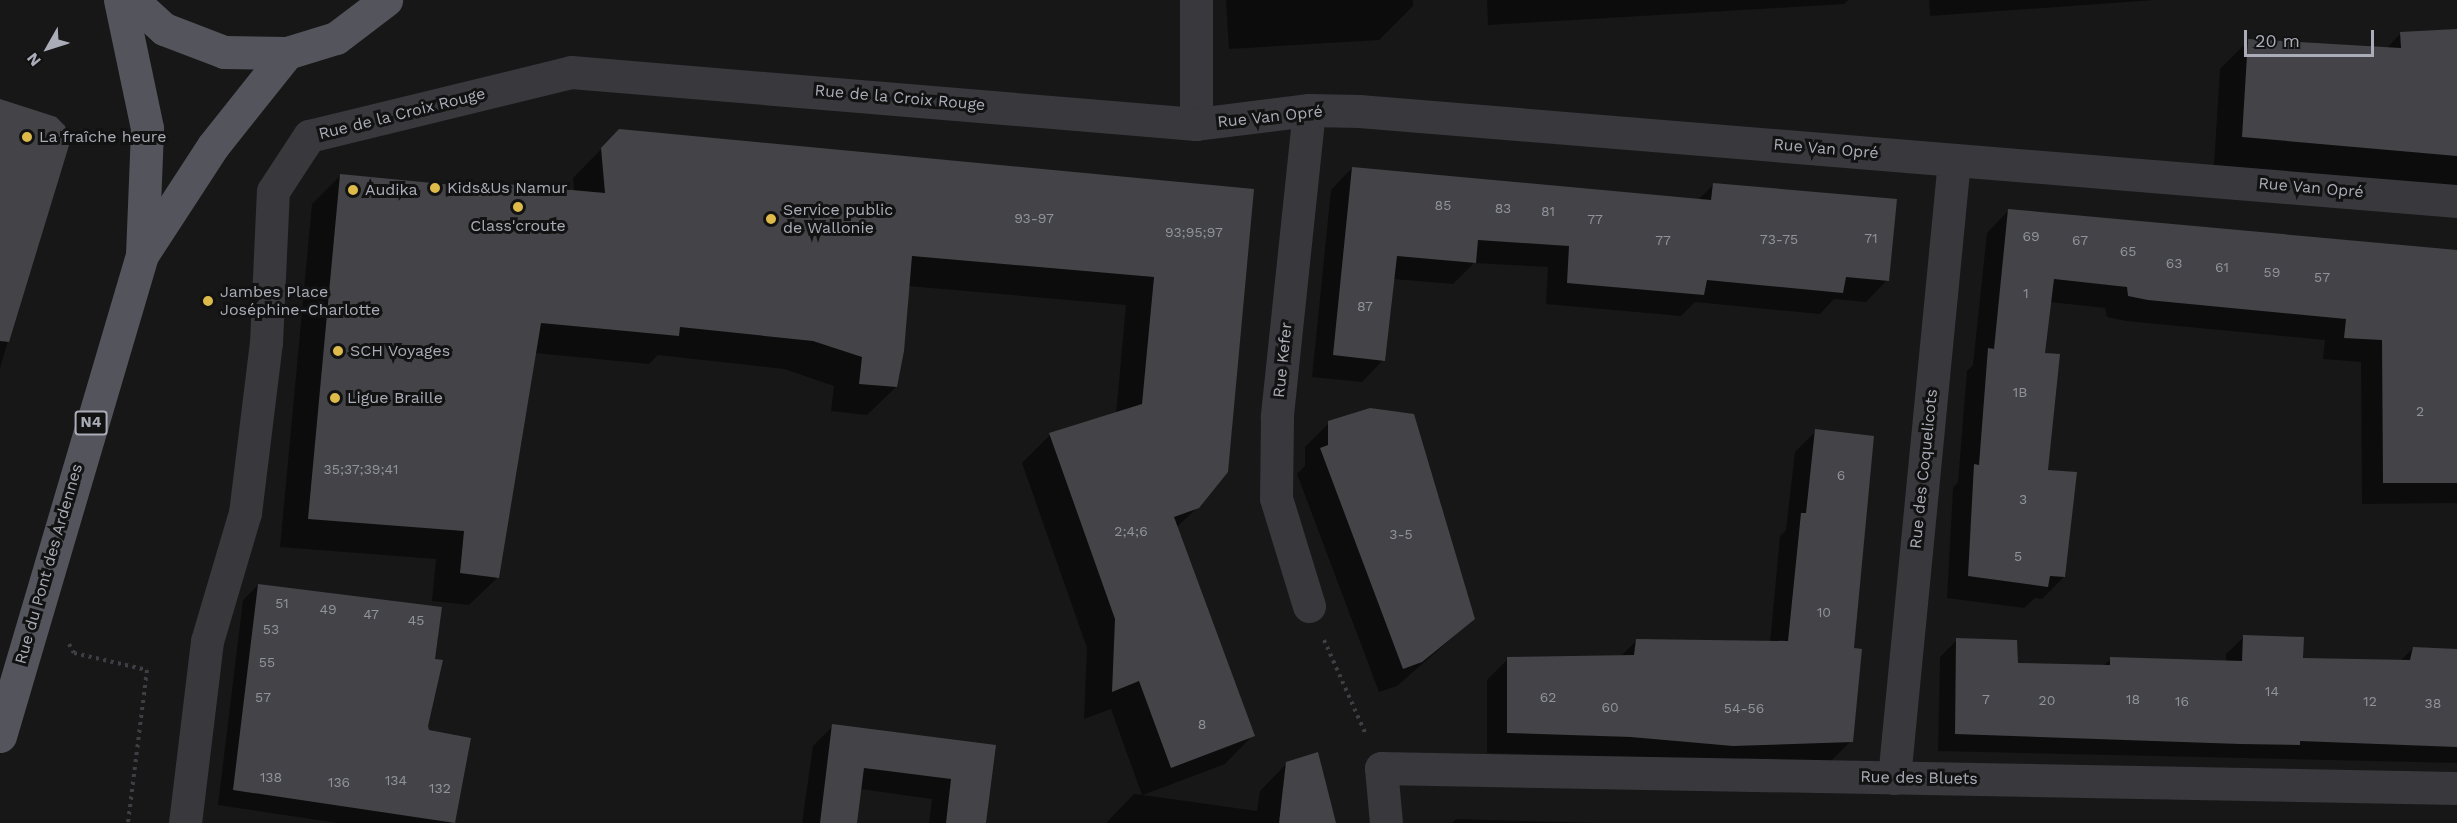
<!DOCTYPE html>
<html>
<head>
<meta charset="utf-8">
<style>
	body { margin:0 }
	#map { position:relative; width:2457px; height:823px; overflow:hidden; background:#171718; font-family:"Work Sans",sans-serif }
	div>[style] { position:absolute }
	.shadow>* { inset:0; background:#0007 }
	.building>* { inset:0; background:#444448 }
	.path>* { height:4px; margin-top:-2px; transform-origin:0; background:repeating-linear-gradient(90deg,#3e3f44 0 3px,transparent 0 7.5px) }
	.minor>* { height:33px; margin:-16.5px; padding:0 16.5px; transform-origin:16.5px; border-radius:16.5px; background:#38383d }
	.major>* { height:33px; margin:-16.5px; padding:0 16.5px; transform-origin:16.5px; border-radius:16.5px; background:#54555c }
	.dots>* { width:16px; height:16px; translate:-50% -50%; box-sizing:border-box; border:3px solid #121213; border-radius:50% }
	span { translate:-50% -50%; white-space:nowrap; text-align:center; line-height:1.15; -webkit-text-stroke:6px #121213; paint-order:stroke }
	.number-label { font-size:14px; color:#90939b }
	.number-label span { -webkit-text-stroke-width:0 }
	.shield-label span { padding:2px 4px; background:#121213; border:2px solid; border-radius:4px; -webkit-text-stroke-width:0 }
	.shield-label { font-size:15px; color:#aaadb7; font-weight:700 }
	.street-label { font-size:16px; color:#aaadb7 }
	.poi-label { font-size:16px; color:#aaadb7 }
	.left { translate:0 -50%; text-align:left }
	.north { position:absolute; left:18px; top:18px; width:60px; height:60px; -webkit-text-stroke:4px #121213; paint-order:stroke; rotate:231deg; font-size:16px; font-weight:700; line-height:24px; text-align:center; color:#aaadb7 }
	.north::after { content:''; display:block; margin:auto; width:21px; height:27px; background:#aaadb7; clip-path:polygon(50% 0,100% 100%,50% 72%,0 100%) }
	.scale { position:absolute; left:2244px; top:30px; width:130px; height:27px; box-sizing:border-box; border:3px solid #aaadb7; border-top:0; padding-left:8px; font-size:18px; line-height:21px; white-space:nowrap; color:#aaadb7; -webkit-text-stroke:4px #121213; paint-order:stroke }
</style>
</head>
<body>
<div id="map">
	<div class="shadow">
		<i style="clip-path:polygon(1226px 0,1413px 0,1413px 6px,1379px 40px,1229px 49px)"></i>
		<i style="clip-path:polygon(1487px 0,1848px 0,1844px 4px,1488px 25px)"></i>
		<i style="clip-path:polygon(1929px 0,2155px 0,1930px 16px)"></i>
		<i style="clip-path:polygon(2457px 30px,2457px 187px,2214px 165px,2220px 69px,2249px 40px,2386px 49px,2401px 33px)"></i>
		<i style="clip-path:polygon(0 102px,68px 142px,0 368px)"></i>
		<i style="clip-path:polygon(619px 131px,1253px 191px,1198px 507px,1176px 528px,1253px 735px,1225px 764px,1143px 795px,1257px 811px,1260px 791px,1287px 763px,1335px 823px,1106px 823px,1134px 794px,1142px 795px,1111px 709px,1084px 719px,1087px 648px,1022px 463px,1050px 435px,1116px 414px,1126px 305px,908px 286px,896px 387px,867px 415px,831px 411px,834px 386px,784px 369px,658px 355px,649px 364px,535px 353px,498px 577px,469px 605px,432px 601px,436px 559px,280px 547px,312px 204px,341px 175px,500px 191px,505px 185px,574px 192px,573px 178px)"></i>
		<i style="clip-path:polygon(1352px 168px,1698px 200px,1713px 185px,1887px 280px,1866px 302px,1834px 299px,1820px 314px,1695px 302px,1681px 316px,1546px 304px,1548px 267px,1474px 263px,1453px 284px,1393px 279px,1383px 360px,1362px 382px,1312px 377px,1331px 190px)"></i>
		<i style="clip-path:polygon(2008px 211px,2457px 251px,2457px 503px,2362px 504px,2361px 362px,2323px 359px,2325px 340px,2126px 321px,2107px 317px,2105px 308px,2050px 302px,2043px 354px,2046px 471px,2076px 474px,2064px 577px,2042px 599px,2035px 598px,2024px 608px,1947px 598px,1953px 488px,1958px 482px,1967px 371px,1973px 365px,1987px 233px)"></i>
		<i style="clip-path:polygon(1329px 423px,1474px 619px,1397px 686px,1379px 692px,1297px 474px,1305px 466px,1305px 447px)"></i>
		<i style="clip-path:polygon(1816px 431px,1851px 741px,1830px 762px,1487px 753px,1487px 680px,1508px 659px,1620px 657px,1637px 640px,1770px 643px,1780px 536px,1786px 530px,1795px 452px)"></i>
		<i style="clip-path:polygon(258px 585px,428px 732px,469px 739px,454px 823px,338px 823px,218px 805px,243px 600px)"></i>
		<i style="clip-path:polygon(2244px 637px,2302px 660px,2400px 661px,2413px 648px,2457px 651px,2457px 763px,1938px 751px,1940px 657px,1957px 640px,2017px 664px,2103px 666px,2111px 659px,2226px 662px,2226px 654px)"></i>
		<i style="clip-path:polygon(833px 726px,995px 746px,986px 823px,929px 823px,932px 799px,860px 789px,855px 823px,802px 823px,813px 746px)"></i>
		<i style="clip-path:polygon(1456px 819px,1600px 823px,1452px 823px)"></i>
	</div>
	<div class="building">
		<i style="clip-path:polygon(2457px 29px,2457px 156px,2242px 137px,2248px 39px,2401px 48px,2400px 32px)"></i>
		<i style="clip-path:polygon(0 99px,56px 117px,65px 126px,70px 142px,9px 342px,0 341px)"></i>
		<i style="clip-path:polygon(619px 129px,1254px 189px,1228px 472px,1199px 508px,1174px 517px,1255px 736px,1171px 768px,1139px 681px,1112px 692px,1115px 619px,1049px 433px,1142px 404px,1154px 277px,912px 256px,904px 351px,897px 387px,859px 384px,862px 357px,813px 341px,680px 327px,679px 336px,541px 323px,499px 578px,460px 573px,464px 531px,308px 519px,340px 174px,504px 190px,505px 184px,605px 193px,601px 148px)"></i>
		<i style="clip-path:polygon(1352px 167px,1711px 200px,1713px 183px,1897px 199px,1889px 281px,1846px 277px,1843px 293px,1707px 280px,1704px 295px,1567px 283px,1569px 246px,1478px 240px,1476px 263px,1397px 256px,1385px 361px,1333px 355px)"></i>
		<i style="clip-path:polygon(2008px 209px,2457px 250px,2457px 483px,2383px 483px,2382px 340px,2344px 338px,2346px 319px,2148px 300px,2128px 296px,2127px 287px,2054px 279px,2045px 353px,2060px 354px,2048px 470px,2077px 472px,2065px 577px,2050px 576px,2048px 587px,1968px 576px,1974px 464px,1979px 465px,1988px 348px,1994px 349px)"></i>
		<i style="clip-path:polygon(1370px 408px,1414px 414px,1475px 619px,1422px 662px,1403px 669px,1320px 448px,1328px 445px,1328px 421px)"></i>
		<i style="clip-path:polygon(1815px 429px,1874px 436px,1854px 648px,1862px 649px,1853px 742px,1733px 746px,1631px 737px,1507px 733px,1507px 657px,1634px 655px,1636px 639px,1788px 641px,1801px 513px,1806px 513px)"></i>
		<i style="clip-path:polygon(258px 584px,442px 607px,435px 659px,443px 660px,428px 726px,429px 730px,471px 738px,455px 823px,233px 790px)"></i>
		<i style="clip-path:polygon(2243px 635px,2304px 637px,2303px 658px,2410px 660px,2413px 647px,2457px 649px,2457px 747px,2300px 741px,2300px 745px,2240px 744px,1955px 734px,1956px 638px,2017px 640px,2018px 663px,2110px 665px,2110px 657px,2242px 661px)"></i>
		<i style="clip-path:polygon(832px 724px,996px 745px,986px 823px,946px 823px,951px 779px,864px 768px,857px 823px,820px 823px)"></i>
		<i style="clip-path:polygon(1318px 752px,1336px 823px,1279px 823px,1286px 762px)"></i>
	</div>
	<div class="path">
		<i style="left:1324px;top:640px;width:104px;rotate:66.1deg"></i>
		<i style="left:69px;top:644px;width:10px;rotate:61deg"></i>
		<i style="left:74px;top:653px;width:75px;rotate:13.1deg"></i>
		<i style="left:147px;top:670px;width:154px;rotate:97.1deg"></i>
	</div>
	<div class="minor">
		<i style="left:1196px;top:0;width:124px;rotate:90deg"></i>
		<i style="left:1309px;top:110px;width:309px;rotate:96deg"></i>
		<i style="left:1277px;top:417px;width:81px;rotate:90.7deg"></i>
		<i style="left:1276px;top:498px;width:113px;rotate:73deg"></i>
		<i style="left:1894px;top:778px;width:621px;rotate:-84.45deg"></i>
		<i style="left:185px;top:823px;width:183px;rotate:-83.1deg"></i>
		<i style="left:207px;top:641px;width:134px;rotate:-73.5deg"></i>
		<i style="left:245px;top:513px;width:171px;rotate:-83deg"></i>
		<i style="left:266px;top:343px;width:152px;rotate:-87.4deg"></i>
		<i style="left:273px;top:191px;width:66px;rotate:-56.8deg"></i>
		<i style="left:309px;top:136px;width:270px;rotate:-13.7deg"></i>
		<i style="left:571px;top:72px;width:627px;rotate:4.76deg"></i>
		<i style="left:1196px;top:124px;width:114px;rotate:-7.1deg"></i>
		<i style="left:1309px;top:110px;width:50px;rotate:1.1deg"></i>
		<i style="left:1359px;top:111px;width:1102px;rotate:4.69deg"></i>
		<i style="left:1386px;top:823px;width:55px;rotate:-95.2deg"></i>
		<i style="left:1381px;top:768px;width:1076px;rotate:1.06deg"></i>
	</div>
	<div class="major">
		<i style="left:132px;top:0;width:43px;rotate:42.2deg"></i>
		<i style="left:164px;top:29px;width:64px;rotate:21deg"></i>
		<i style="left:224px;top:52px;width:63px;rotate:0.9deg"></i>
		<i style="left:287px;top:53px;width:51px;rotate:-17deg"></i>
		<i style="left:336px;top:38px;width:63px;rotate:-37.2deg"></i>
		<i style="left:142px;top:255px;width:130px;rotate:-56.9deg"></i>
		<i style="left:213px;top:146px;width:119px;rotate:-51.5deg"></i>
		<i style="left:0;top:736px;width:502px;rotate:-73.55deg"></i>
		<i style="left:142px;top:255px;width:127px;rotate:-87.7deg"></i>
		<i style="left:147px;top:128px;width:131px;rotate:-101.9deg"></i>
	</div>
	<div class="dots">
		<i style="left:27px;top:137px;background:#ddba4a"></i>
		<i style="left:435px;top:188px;background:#ddba4a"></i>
		<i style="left:353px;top:190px;background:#ddba4a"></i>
		<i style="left:518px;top:207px;background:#ddba4a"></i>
		<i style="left:771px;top:219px;background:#ddba4a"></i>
		<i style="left:208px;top:301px;background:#ddba4a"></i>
		<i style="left:338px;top:351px;background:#ddba4a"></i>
		<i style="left:335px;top:398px;background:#ddba4a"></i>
	</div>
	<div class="number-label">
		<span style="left:1443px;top:205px">85</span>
		<span style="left:1503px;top:208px">83</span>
		<span style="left:1548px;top:211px">81</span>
		<span style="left:1034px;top:218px">93-97</span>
		<span style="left:1595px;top:219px">77</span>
		<span style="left:1194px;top:232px">93;95;97</span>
		<span style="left:2031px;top:236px">69</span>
		<span style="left:1871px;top:238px">71</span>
		<span style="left:1779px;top:239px">73-75</span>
		<span style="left:1663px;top:240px">77</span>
		<span style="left:2080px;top:240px">67</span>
		<span style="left:2128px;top:251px">65</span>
		<span style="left:2174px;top:263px">63</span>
		<span style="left:2222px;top:267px">61</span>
		<span style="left:2272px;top:272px">59</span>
		<span style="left:2322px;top:277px">57</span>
		<span style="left:2026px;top:293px">1</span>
		<span style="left:1365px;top:306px">87</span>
		<span style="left:2020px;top:392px">1B</span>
		<span style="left:2420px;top:411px">2</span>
		<span style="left:361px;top:469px">35;37;39;41</span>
		<span style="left:1841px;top:475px">6</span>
		<span style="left:2023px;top:499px">3</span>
		<span style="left:1131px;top:531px">2;4;6</span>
		<span style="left:1401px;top:534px">3-5</span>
		<span style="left:2018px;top:556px">5</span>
		<span style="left:282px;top:603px">51</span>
		<span style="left:328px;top:609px">49</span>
		<span style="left:1824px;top:612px">10</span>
		<span style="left:371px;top:614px">47</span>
		<span style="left:416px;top:620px">45</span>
		<span style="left:271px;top:629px">53</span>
		<span style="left:267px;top:662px">55</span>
		<span style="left:2272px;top:691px">14</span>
		<span style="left:263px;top:697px">57</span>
		<span style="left:1548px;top:697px">62</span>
		<span style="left:1986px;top:699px">7</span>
		<span style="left:2133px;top:699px">18</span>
		<span style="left:2047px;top:700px">20</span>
		<span style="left:2182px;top:701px">16</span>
		<span style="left:2370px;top:701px">12</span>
		<span style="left:2433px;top:703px">38</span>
		<span style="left:1610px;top:707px">60</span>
		<span style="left:1744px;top:708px">54-56</span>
		<span style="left:1202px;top:724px">8</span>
		<span style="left:271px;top:777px">138</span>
		<span style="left:396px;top:780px">134</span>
		<span style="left:339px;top:782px">136</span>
		<span style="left:440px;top:788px">132</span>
	</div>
	<div class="shield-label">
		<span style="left:91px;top:423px">N4</span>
	</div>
	<div class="street-label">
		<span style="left:900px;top:98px;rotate:5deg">Rue de la Croix Rouge</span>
		<span style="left:402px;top:114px;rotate:-14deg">Rue de la Croix Rouge</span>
		<span style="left:1270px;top:117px;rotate:-6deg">Rue Van Opré</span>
		<span style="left:1826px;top:149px;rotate:5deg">Rue Van Opré</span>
		<span style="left:2311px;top:188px;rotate:5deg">Rue Van Opré</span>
		<span style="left:1283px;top:360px;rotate:-84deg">Rue Kefer</span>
		<span style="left:1924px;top:469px;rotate:-84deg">Rue des Coquelicots</span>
		<span style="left:49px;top:564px;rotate:-74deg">Rue du Pont des Ardennes</span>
		<span style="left:1919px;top:778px;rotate:1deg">Rue des Bluets</span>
	</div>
	<div class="poi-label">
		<span class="left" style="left:39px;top:137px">La fraîche heure</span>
		<span class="left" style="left:447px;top:188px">Kids&amp;Us Namur</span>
		<span class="left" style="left:365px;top:190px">Audika</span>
		<span class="left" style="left:783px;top:219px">Service public<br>de Wallonie</span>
		<span style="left:518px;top:226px">Class'croute</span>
		<span class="left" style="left:220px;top:301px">Jambes Place<br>Joséphine-Charlotte</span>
		<span class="left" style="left:350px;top:351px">SCH Voyages</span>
		<span class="left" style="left:347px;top:398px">Ligue Braille</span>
	</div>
	<div class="north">N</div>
	<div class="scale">20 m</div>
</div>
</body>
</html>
